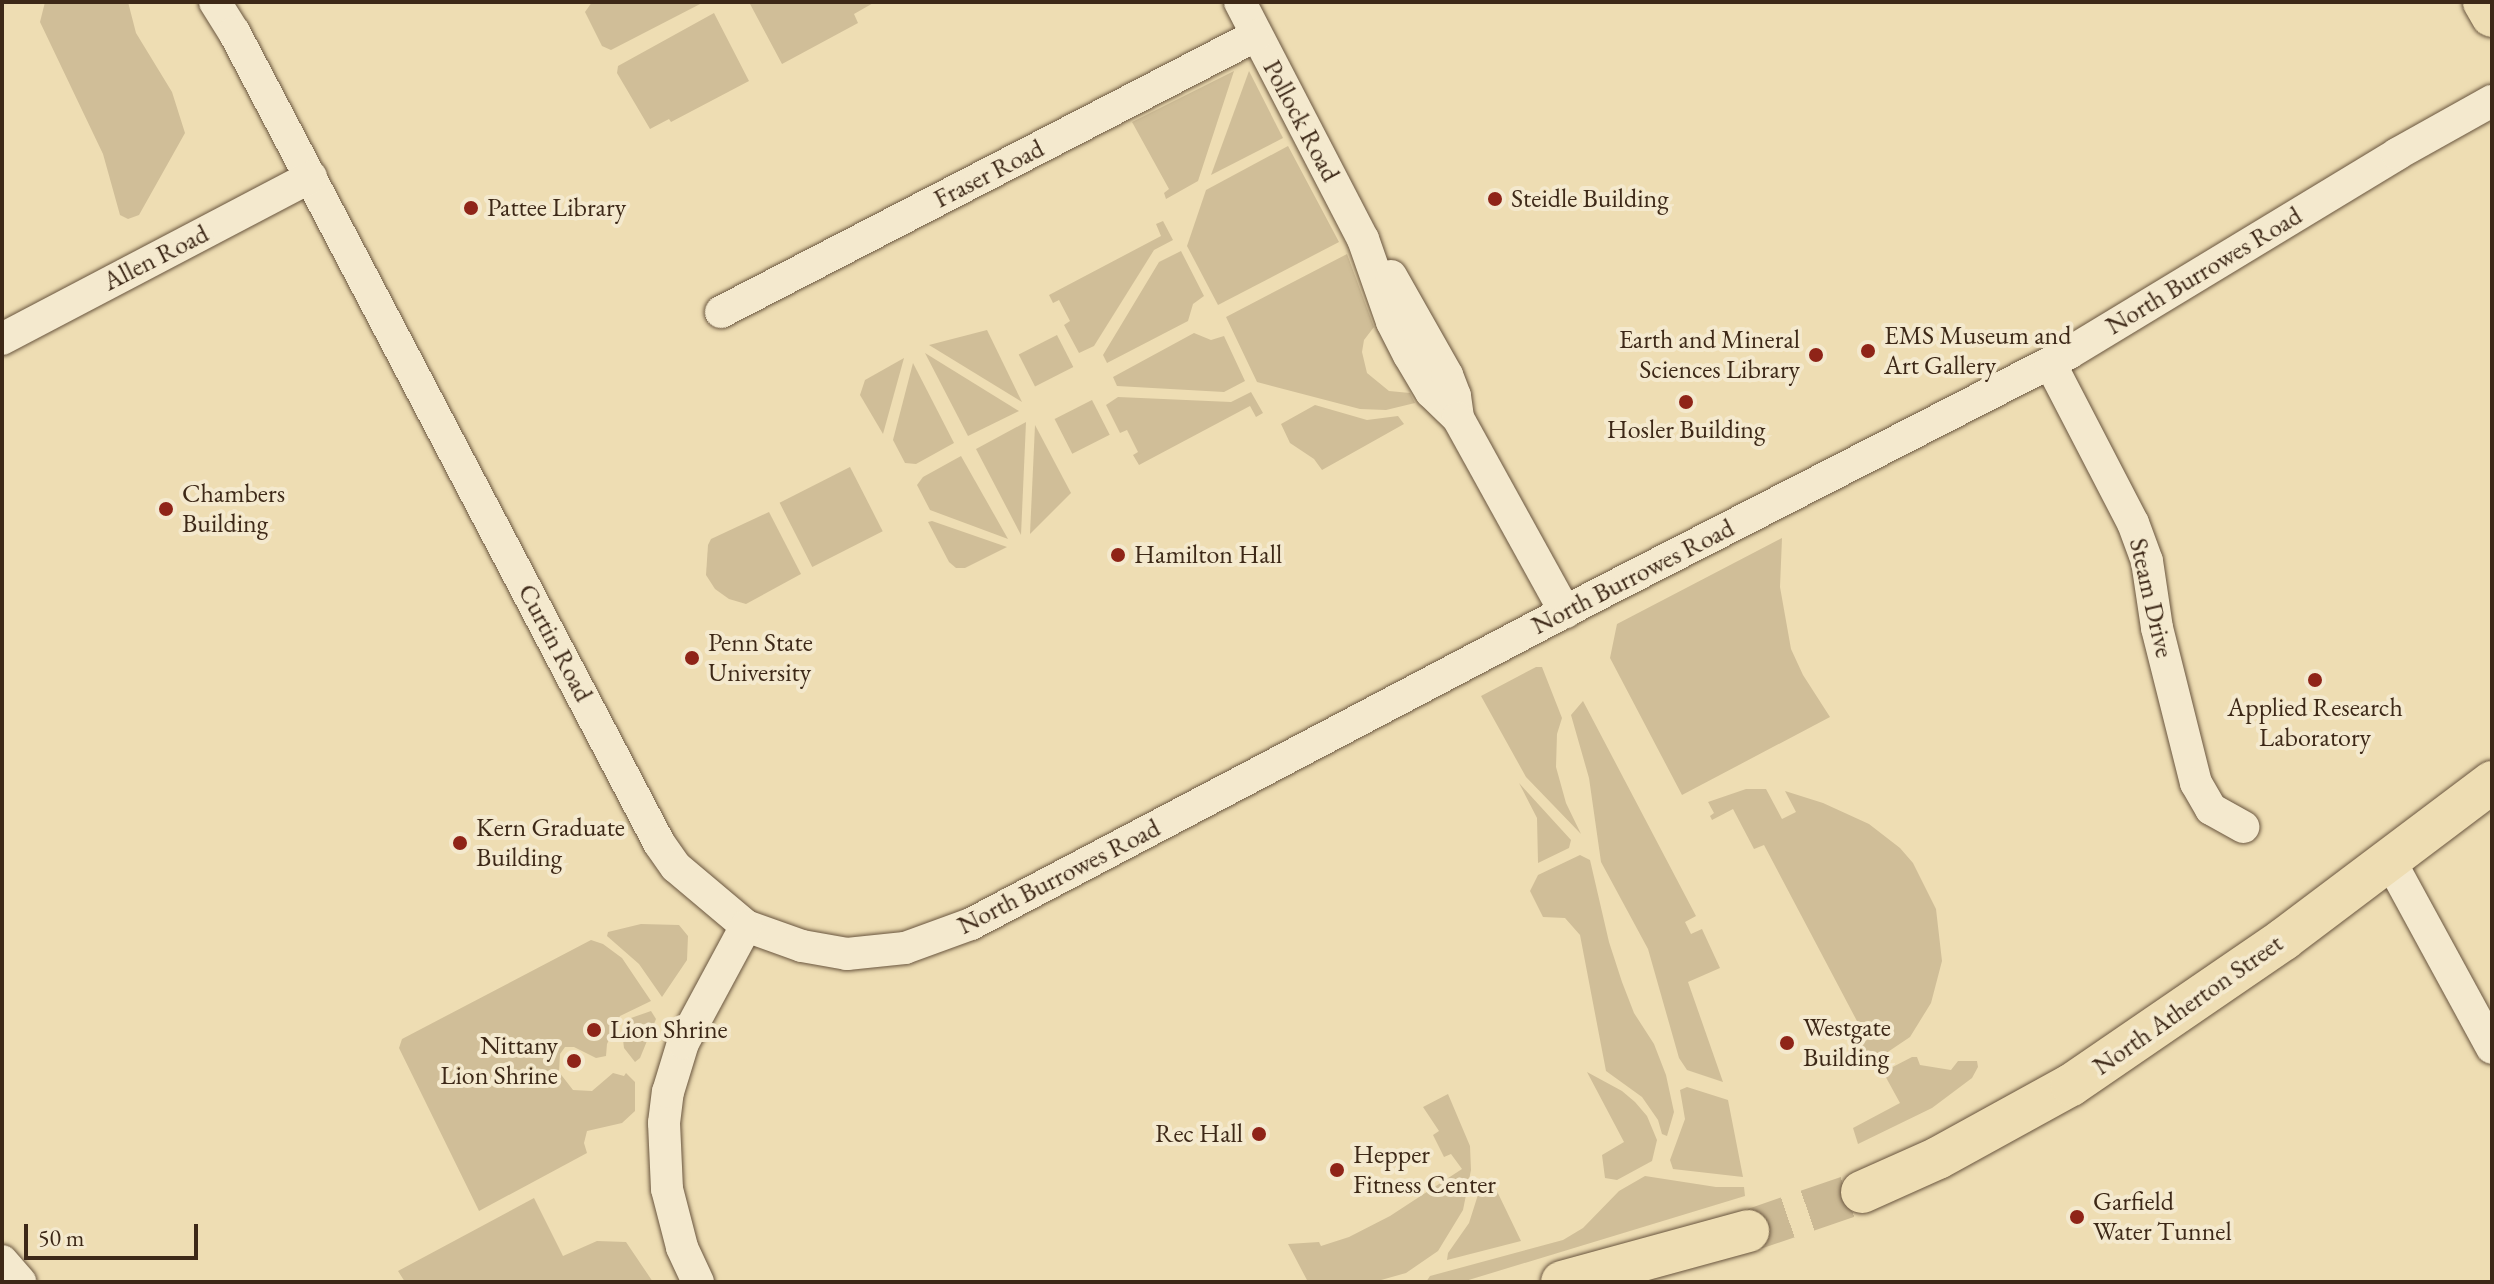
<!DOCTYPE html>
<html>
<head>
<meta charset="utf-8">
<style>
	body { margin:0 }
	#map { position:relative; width:2494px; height:1284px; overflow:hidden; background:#eeddb3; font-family:"EB Garamond",serif }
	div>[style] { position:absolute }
	.green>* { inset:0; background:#d0be98; transform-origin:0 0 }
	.major-tunnel>* { height:42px; margin-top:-21px; transform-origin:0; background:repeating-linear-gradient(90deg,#cbb994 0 42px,transparent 0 63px) }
	.roads { filter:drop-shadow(0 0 2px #69553e) drop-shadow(0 0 2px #69553e) }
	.minor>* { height:32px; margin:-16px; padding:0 16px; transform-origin:16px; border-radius:16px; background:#f4e9ce }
	.major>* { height:42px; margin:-21px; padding:0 21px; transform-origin:21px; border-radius:21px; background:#eeddb3 }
	.dots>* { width:22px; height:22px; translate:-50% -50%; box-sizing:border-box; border:4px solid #f4e9ce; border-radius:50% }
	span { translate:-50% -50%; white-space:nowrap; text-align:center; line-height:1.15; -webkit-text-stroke:8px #f4e9ce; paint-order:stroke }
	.street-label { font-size:26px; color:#3d2817 }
	.poi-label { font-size:26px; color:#3d2817 }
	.left { translate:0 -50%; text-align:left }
	.right { translate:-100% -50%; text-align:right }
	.frame { position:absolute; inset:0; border:4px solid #3d2817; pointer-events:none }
	.scale { position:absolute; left:24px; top:1224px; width:174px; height:36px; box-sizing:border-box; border:4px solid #3d2817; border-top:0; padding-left:10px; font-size:24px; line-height:28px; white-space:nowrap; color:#3d2817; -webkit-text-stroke:6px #f4e9ce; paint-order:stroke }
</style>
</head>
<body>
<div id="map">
	<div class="green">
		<i style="clip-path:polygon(45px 2px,128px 2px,136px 33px,172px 92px,185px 133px,139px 215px,128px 219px,120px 215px,103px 154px,40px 22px)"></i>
		<i style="clip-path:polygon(592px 2px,704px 2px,611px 50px,602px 46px,585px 12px)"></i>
		<i style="clip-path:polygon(749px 2px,875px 2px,854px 14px,858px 23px,782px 64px)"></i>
		<i style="clip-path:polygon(714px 13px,749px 81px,671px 122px,669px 119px,650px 129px,617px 73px,618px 66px)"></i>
		<i style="clip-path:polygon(1234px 71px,1198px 181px,1166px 199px,1164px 193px,1169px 189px,1132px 122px)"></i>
		<i style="clip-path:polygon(1249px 71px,1283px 138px,1211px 175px)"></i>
		<i style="clip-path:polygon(1288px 146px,1339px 242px,1218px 305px,1187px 246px,1206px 190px)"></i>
		<i style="clip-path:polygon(1163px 221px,1173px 240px,1154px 250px,1094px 346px,1079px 353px,1064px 325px,1070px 321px,1059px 300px,1053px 303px,1049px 295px,1161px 236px,1156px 224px)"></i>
		<i style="clip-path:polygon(1181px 251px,1204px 296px,1193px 304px,1188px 321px,1107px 363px,1103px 355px,1159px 262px)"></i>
		<i style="clip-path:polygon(1347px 254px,1374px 327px,1364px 340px,1362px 352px,1367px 373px,1389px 391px,1410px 393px,1415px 403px,1386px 410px,1360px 409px,1257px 382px,1226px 317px)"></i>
		<i style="clip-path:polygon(987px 330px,1022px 402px,929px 345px)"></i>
		<i style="clip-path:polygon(1194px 333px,1211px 340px,1224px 336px,1245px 381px,1224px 392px,1117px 386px,1113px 377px)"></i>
		<i style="left:1057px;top:335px;width:36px;height:43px;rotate:63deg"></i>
		<i style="clip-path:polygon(925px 353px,1019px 411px,968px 436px)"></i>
		<i style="clip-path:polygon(904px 358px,883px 434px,860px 395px,865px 380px)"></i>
		<i style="clip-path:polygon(913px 363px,954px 443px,916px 464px,905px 463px,893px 440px)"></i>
		<i style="clip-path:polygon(1251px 392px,1263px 413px,1256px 417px,1250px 406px,1139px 465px,1133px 455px,1138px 452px,1127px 430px,1120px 433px,1106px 405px,1118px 397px,1231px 402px)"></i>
		<i style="left:1092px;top:400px;width:39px;height:42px;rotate:63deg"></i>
		<i style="clip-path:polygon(1315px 405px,1367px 420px,1398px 416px,1404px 424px,1322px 470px,1314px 459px,1290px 443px,1281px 424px)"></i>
		<i style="clip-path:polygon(1026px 422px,1021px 535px,976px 449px)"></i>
		<i style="clip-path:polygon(1035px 425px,1071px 493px,1030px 534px)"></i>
		<i style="clip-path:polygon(961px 456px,1008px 539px,930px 510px,917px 485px,923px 477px)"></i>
		<i style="left:850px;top:467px;width:72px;height:79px;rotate:63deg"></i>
		<i style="clip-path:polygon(769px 512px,801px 574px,746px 604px,729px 599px,715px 589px,706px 575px,708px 545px,711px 539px)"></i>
		<i style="clip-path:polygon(932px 521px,1007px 547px,965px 568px,956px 568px,949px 562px,928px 522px)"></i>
		<i style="clip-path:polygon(1782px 538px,1780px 587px,1791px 649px,1803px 675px,1830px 717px,1682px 795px,1610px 658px,1617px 624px)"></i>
		<i style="clip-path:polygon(1536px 667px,1542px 667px,1562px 718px,1557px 734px,1556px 767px,1566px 803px,1581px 834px,1526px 777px,1481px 696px)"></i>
		<i style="clip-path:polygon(1583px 701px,1696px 916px,1685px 922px,1691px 934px,1702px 929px,1720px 968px,1688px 982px,1723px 1082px,1687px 1070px,1679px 1058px,1648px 949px,1601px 862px,1589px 778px,1571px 715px)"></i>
		<i style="clip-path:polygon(1519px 783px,1571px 840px,1569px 848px,1538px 863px,1537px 818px)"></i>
		<i style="clip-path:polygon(1746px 789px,1766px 789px,1782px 819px,1796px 812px,1785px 791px,1823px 803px,1869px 824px,1900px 848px,1913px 863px,1936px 909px,1942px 961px,1931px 1003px,1910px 1037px,1867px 1066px,1856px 1046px,1867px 1040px,1764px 845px,1754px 849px,1733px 809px,1712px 820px,1710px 816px,1714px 813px,1708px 802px)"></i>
		<i style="clip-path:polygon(1580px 855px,1590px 860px,1609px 942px,1622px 982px,1634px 1013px,1654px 1044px,1666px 1075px,1674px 1112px,1667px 1136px,1662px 1134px,1658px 1120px,1642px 1097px,1606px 1071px,1580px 935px,1565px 918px,1543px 917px,1530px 891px,1538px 875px)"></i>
		<i style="clip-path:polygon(641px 924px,679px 925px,688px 936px,687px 960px,662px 997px,639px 964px,607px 936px,608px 932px)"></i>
		<i style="clip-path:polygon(591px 940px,603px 944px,622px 958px,651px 1001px,620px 1016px,607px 1044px,606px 1056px,596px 1058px,574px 1047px,565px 1047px,560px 1054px,559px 1072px,573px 1090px,592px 1091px,613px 1073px,624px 1076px,626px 1073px,635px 1082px,635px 1111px,622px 1123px,587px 1131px,584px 1143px,587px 1153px,479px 1211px,399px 1048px,402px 1039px)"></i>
		<i style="clip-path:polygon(651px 1011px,656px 1019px,640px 1058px,635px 1062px,624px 1048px,622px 1031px,631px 1018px)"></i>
		<i style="clip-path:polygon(1912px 1057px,1917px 1057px,1920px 1065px,1951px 1070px,1958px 1061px,1977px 1061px,1978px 1067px,1972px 1078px,1932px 1108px,1858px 1144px,1853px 1128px,1900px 1103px,1883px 1072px)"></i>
		<i style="clip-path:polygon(1587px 1072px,1622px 1091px,1635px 1102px,1647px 1116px,1657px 1140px,1652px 1161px,1617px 1180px,1605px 1178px,1602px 1155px,1624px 1142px)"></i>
		<i style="clip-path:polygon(1687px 1087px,1728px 1100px,1743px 1177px,1673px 1169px,1670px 1160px,1685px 1119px,1680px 1090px)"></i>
		<i style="clip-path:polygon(1448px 1094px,1470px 1146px,1471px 1170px,1463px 1210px,1438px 1251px,1406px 1273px,1374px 1282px,1308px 1282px,1288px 1244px,1319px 1242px,1321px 1246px,1349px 1237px,1390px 1216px,1462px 1169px,1451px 1154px,1444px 1157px,1433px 1135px,1439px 1131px,1423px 1107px)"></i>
		<i style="clip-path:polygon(1645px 1176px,1716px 1187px,1744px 1187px,1745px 1196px,1462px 1282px,1426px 1282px,1430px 1276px,1563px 1240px,1583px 1228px,1619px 1191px)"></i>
		<i style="clip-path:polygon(1483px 1179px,1490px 1179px,1494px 1185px,1521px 1241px,1447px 1260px,1448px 1253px,1469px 1223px)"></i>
		<i style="clip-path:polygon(534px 1198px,563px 1256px,597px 1241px,626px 1242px,653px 1282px,405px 1282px,398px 1271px)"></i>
	</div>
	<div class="major-tunnel">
		<i style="left:1748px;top:1231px;width:120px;rotate:-18.9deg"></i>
	</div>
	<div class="roads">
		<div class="minor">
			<i style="left:215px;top:2px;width:36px;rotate:58deg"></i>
			<i style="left:234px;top:32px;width:916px;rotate:62.34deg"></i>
			<i style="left:659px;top:843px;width:29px;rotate:55deg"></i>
			<i style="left:676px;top:867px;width:92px;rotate:40.1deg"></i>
			<i style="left:746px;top:926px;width:59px;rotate:19.7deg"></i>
			<i style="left:802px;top:946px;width:46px;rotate:10.1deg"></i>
			<i style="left:847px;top:954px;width:58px;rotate:-5.9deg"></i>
			<i style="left:905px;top:948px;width:70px;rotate:-20deg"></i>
			<i style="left:971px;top:924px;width:703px;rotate:-27.73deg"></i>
			<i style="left:1593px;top:597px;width:535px;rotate:-27.14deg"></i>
			<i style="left:2069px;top:353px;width:384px;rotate:-31.2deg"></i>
			<i style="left:2397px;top:154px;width:109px;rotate:-29.2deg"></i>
			<i style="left:1240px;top:2px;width:267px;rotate:62.6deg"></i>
			<i style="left:1363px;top:239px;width:88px;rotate:70.7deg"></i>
			<i style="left:1392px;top:322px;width:37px;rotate:63deg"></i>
			<i style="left:1409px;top:355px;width:43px;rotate:59.3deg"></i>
			<i style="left:1431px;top:392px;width:37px;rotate:44deg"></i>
			<i style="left:1391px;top:276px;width:114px;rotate:60.5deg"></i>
			<i style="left:1447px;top:375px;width:22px;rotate:69deg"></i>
			<i style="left:1455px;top:396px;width:22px;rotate:82deg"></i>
			<i style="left:1458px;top:418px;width:222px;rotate:61.1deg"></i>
			<i style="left:721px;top:312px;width:603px;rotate:-27.33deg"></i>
			<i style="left:2px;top:339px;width:349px;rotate:-27.7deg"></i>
			<i style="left:2050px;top:363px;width:180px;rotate:62.6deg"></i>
			<i style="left:2133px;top:523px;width:40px;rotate:69.8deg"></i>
			<i style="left:2147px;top:561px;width:68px;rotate:81.5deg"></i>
			<i style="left:2157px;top:628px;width:160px;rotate:75.9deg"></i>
			<i style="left:2196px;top:783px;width:30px;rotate:60deg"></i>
			<i style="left:2211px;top:809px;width:37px;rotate:29deg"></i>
			<i style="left:2389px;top:859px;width:215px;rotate:61.4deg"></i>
			<i style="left:2px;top:1261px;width:28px;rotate:49deg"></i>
			<i style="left:698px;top:1282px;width:38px;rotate:-115deg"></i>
			<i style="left:682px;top:1247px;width:60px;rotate:-104.5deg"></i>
			<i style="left:667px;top:1189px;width:66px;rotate:-92.6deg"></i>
			<i style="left:664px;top:1123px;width:31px;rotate:-83deg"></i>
			<i style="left:668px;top:1092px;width:51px;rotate:-73deg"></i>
			<i style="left:683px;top:1043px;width:133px;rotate:-61.7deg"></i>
		</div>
		<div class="major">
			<i style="left:2484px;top:2px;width:16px;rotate:60deg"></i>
			<i style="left:1862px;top:1192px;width:83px;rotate:-24.1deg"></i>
			<i style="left:1938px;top:1158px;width:152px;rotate:-28.8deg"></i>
			<i style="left:2071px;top:1085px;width:258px;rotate:-34.4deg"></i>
			<i style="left:2284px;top:939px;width:261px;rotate:-37deg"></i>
			<i style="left:1562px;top:1282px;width:193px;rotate:-15.3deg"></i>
		</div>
	</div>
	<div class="dots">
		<i style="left:1495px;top:199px;background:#8f2418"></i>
		<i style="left:471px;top:208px;background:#8f2418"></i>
		<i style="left:1868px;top:351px;background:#8f2418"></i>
		<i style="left:1816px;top:355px;background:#8f2418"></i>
		<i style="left:1686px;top:402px;background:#8f2418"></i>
		<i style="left:166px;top:509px;background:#8f2418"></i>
		<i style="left:1118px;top:555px;background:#8f2418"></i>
		<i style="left:692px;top:658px;background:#8f2418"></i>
		<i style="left:2315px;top:680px;background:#8f2418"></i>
		<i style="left:460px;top:843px;background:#8f2418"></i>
		<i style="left:594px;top:1030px;background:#8f2418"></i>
		<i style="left:1787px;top:1043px;background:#8f2418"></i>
		<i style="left:574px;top:1061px;background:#8f2418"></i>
		<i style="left:1259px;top:1134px;background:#8f2418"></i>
		<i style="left:1337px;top:1170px;background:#8f2418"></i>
		<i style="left:2077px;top:1217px;background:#8f2418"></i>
	</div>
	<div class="street-label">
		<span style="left:1301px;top:121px;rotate:62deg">Pollock Road</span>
		<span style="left:989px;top:174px;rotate:-27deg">Fraser Road</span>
		<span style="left:156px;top:258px;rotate:-27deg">Allen Road</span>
		<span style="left:2204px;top:271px;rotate:-31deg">North Burrowes Road</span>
		<span style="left:1633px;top:577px;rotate:-27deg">North Burrowes Road</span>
		<span style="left:2151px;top:598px;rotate:77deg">Steam Drive</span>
		<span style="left:555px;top:643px;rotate:62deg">Curtin Road</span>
		<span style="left:1059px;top:877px;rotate:-27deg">North Burrowes Road</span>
		<span style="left:2188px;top:1005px;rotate:-35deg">North Atherton Street</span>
	</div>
	<div class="poi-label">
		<span class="left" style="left:1511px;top:199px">Steidle Building</span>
		<span class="left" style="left:487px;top:208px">Pattee Library</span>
		<span class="left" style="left:1884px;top:351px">EMS Museum and<br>Art Gallery</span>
		<span class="right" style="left:1800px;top:355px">Earth and Mineral<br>Sciences Library</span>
		<span style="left:1686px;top:430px">Hosler Building</span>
		<span class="left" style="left:182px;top:509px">Chambers<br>Building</span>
		<span class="left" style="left:1134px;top:555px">Hamilton Hall</span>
		<span class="left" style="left:708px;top:658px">Penn State<br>University</span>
		<span style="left:2315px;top:723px">Applied Research<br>Laboratory</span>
		<span class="left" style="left:476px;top:843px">Kern Graduate<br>Building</span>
		<span class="left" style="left:1803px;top:1043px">Westgate<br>Building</span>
		<span class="left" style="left:610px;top:1030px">Lion Shrine</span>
		<span class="right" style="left:558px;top:1061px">Nittany<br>Lion Shrine</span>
		<span class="right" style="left:1243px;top:1134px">Rec Hall</span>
		<span class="left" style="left:1353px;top:1170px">Hepper<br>Fitness Center</span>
		<span class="left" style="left:2093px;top:1217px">Garfield<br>Water Tunnel</span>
	</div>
	<div class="frame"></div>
	<div class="scale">50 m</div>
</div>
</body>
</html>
